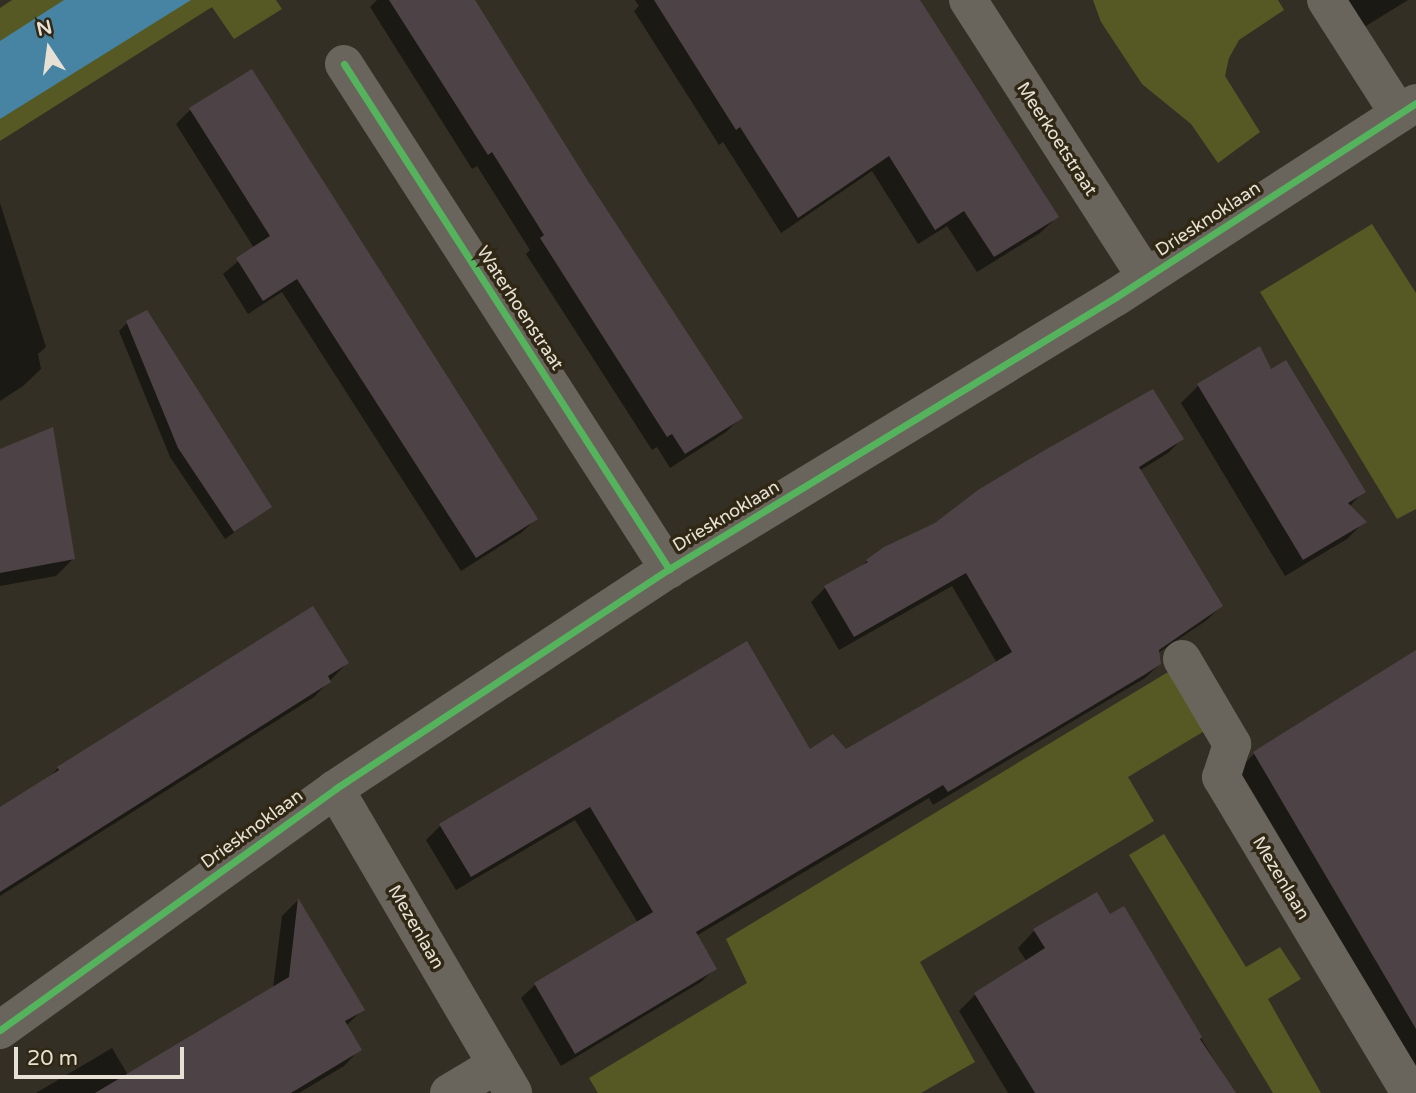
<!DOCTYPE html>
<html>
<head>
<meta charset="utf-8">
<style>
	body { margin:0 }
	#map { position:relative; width:1416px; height:1093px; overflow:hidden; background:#342f24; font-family:"Varela Round",sans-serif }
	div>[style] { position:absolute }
	.green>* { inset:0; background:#565924 }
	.water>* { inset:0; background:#4784a4 }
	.shadow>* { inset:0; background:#0007 }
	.building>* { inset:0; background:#4d4347 }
	.street>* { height:38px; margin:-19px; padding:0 19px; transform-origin:19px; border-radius:19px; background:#69655c }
	.cycleway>* { height:7px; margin:-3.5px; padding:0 3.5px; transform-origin:3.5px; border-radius:3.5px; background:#56b35d }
	span { translate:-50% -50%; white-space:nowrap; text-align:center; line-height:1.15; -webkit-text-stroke:7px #302715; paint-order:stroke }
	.street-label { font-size:18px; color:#e7e1d5 }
	.north { position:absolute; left:14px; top:14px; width:70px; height:70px; -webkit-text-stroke:5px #302715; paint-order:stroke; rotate:347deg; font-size:19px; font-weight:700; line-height:28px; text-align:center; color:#e7e1d5 }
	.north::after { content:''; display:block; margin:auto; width:24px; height:32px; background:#e7e1d5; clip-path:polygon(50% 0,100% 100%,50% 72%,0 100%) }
	.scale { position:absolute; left:14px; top:1047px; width:170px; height:32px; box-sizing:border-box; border:4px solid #e7e1d5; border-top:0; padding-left:9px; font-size:21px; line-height:24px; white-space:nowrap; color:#e7e1d5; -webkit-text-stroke:5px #302715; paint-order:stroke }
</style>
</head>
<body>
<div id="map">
	<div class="green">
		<i style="clip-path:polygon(12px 0,276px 0,282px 9px,234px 39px,212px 7px,0 141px,0 8px)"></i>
		<i style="clip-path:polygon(1093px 0,1278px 0,1284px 10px,1239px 40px,1229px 58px,1225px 76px,1260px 132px,1218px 163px,1191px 124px,1142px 84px,1101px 22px)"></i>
		<i style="clip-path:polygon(1372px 224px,1416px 293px,1416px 509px,1397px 519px,1260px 292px)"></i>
		<i style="clip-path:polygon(1178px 666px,1211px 727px,1128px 777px,1154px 821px,920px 962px,975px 1062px,921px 1093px,598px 1093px,589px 1078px,747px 983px,726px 939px)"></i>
		<i style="clip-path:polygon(1164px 834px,1246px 967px,1280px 947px,1301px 979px,1268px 999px,1321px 1093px,1273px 1093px,1129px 855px)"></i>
	</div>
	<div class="water">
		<i style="clip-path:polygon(64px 0,191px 0,0 119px,0 41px)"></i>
	</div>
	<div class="shadow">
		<i style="clip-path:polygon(377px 0,473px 0,585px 179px,741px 417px,726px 432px,670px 468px,657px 447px,652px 450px,526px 254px,530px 250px,477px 166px,472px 169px,370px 7px)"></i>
		<i style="clip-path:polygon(635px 0,918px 0,1057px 217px,1040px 233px,977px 272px,947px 226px,918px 244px,872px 171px,781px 233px,723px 142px,719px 145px,634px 11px,639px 6px)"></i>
		<i style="clip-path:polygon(1343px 0,1408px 0,1361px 29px)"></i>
		<i style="clip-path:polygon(190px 110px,536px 519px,521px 533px,461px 571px,282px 292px,248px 314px,223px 274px,254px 248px,176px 124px)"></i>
		<i style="clip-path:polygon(0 203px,46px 347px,38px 354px,41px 369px,23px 386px,0 401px)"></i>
		<i style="clip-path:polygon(127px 323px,270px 507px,225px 539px,170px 457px,119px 331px)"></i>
		<i style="clip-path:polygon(1259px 348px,1270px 372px,1364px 491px,1349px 507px,1364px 522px,1347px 539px,1285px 576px,1181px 403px,1198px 386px)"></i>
		<i style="clip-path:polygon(1182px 439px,1168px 453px,1139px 471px,1221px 606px,1207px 620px,1158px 653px,1160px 664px,1145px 678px,933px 805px,929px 798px,696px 936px,715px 968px,701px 982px,561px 1066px,521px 998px,536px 984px,638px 923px,575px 820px,456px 890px,426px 840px,440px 826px,809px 751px,846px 751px,997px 663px,952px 586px,839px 650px,811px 602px,825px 588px,859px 569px,867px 561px)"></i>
		<i style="clip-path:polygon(0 451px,73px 559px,56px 576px,0 586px)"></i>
		<i style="clip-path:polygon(312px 608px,347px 663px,314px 697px,0 896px,0 809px,46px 780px,58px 768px)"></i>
		<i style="clip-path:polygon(1416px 655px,1416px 1068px,1239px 769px,1254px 754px)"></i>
		<i style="clip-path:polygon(298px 900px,363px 1009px,346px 1026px,360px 1049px,344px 1066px,299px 1093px,36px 1093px,112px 1048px,128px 1075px,273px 988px,282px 916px)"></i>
		<i style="clip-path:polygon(1123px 908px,1234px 1093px,1008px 1093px,959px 1011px,975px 995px,1027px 962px,1018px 948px,1034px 931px,1110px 916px)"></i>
	</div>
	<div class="building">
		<i style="clip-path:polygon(389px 0,475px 0,586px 178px,743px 418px,685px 454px,672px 434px,667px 437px,540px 238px,544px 235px,492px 152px,488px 155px)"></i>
		<i style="clip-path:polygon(654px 0,920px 0,1059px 217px,994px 257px,964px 211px,935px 230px,889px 156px,798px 218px,740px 127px,736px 130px)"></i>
		<i style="clip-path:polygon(252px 69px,538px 519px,476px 558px,297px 279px,263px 301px,236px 258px,270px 236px,189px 108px)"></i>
		<i style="clip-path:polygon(147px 310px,272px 507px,234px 532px,178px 448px,126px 321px)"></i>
		<i style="clip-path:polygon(1260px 346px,1271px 369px,1286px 360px,1366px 492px,1348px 503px,1367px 522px,1303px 560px,1197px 384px)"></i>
		<i style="clip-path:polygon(1153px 389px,1184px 439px,1139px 467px,1223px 606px,1159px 650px,1161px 664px,1144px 675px,948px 792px,943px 785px,696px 932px,717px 969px,575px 1054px,534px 983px,653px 912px,590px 807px,471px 877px,439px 824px,747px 641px,810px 749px,833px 734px,846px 749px,969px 678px,1012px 652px,966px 573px,854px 637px,824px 586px,868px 562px,866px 560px,884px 547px,935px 523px,978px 490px,1045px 450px)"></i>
		<i style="clip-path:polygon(53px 427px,75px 559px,0 573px,0 449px)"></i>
		<i style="clip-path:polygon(313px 606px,349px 663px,328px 676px,331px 682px,0 892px,0 807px,59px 770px,57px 767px)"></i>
		<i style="clip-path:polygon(1416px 650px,1416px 1029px,1253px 752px)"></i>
		<i style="clip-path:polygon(1097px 892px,1110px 914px,1124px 906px,1202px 1037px,1200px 1039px,1236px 1093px,1035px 1093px,974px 993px,1045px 948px,1033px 929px)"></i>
		<i style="clip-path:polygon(298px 898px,365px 1010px,345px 1021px,362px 1050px,291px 1093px,95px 1093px,289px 977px)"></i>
	</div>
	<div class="street">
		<i style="left:968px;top:0;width:329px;rotate:57.3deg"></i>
		<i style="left:1326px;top:0;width:135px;rotate:57.4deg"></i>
		<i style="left:344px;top:64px;width:601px;rotate:57.24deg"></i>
		<i style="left:1182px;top:659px;width:99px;rotate:59.5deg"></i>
		<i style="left:1232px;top:744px;width:35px;rotate:108deg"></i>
		<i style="left:1221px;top:777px;width:368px;rotate:59.1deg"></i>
		<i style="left:335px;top:789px;width:352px;rotate:59.6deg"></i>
		<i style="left:0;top:1030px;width:413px;rotate:-35.7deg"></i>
		<i style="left:335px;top:789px;width:400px;rotate:-33.4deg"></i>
		<i style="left:669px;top:569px;width:523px;rotate:-31.32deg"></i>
		<i style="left:1116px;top:297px;width:357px;rotate:-32.9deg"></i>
		<i style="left:449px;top:1093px;width:55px;rotate:-30.8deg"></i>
	</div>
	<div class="cycleway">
		<i style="left:344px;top:64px;width:601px;rotate:57.24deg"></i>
		<i style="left:0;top:1030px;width:413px;rotate:-35.7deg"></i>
		<i style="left:335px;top:789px;width:400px;rotate:-33.4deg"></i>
		<i style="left:669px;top:569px;width:523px;rotate:-31.32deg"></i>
		<i style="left:1116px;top:297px;width:357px;rotate:-32.9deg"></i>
	</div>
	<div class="street-label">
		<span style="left:1057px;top:139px;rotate:57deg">Meerkoetstraat</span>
		<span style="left:1208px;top:219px;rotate:-33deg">Driesknoklaan</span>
		<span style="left:520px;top:308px;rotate:57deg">Waterhoenstraat</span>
		<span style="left:726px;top:516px;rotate:-31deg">Driesknoklaan</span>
		<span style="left:252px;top:829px;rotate:-36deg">Driesknoklaan</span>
		<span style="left:1281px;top:878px;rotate:59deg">Mezenlaan</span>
		<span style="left:416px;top:927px;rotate:60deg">Mezenlaan</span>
	</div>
	<div class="north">N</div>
	<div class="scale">20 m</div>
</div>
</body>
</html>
